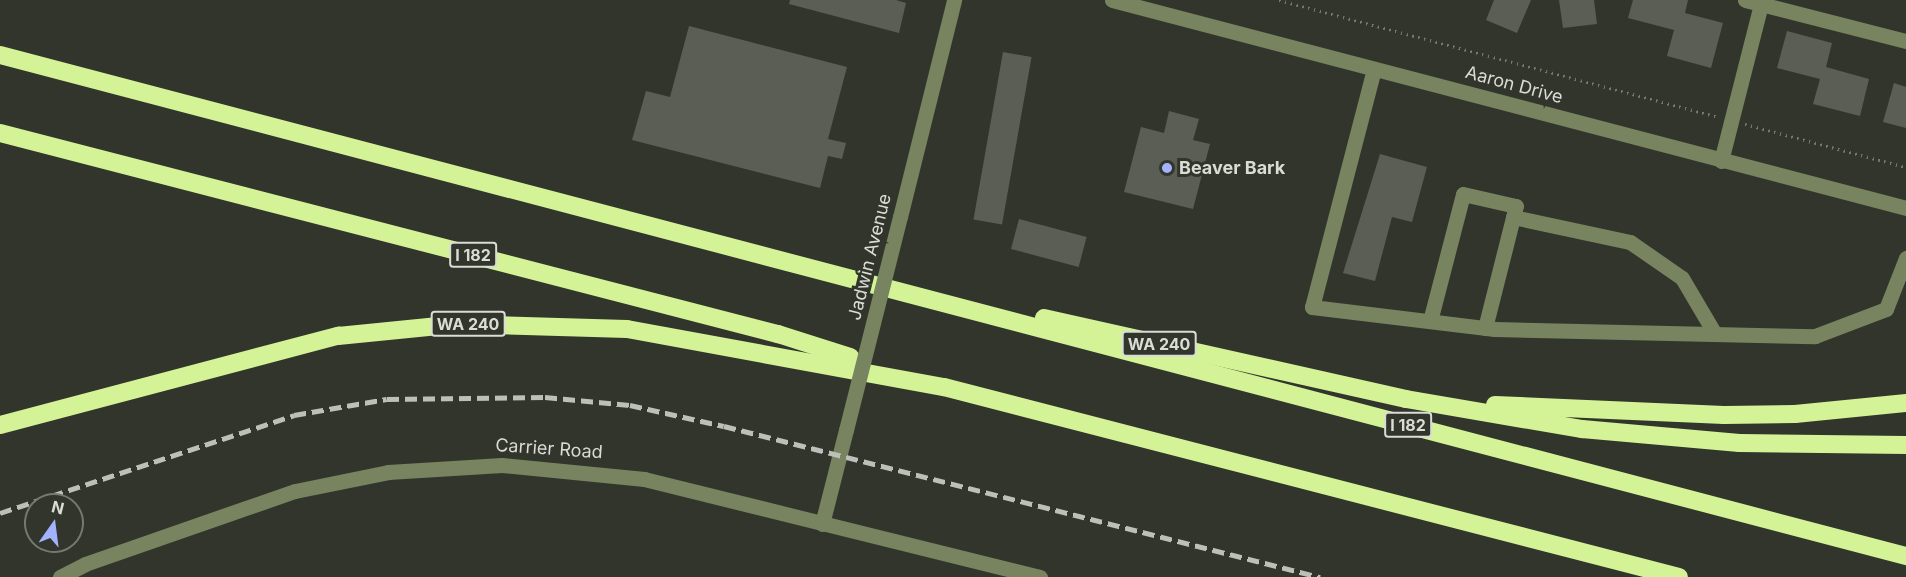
<!DOCTYPE html>
<html>
<head>
<meta charset="utf-8">
<style>
	body { margin:0 }
	#map { position:relative; width:1906px; height:577px; overflow:hidden; background:#32352c; font-family:Inter,sans-serif }
	div>[style] { position:absolute }
	.building>* { inset:0; background:#5b5e55; transform-origin:0 0 }
	.path>* { height:3px; margin-top:-1.5px; transform-origin:0; background:repeating-linear-gradient(90deg,#757870 0 1.5px,transparent 0 6px) }
	.minor>* { height:15px; margin:-7.5px; padding:0 7.5px; transform-origin:7.5px; border-radius:7.5px; background:#77845f }
	.highway>* { height:18px; margin:-9px; padding:0 9px; transform-origin:9px; border-radius:9px; background:#d3f396 }
	.rail>* { height:4.5px; margin-top:-2.25px; transform-origin:0; background:repeating-linear-gradient(90deg,#bdbfb9 0 12px,transparent 0 18px) }
	.minor-bridge>* { height:15px; margin:-7.5px; padding:0 7.5px; transform-origin:7.5px; border-radius:7.5px; background:#77845f }
	.dots>* { width:16px; height:16px; translate:-50% -50%; box-sizing:border-box; border:3px solid #32352c; border-radius:50% }
	span { translate:-50% -50%; white-space:nowrap; text-align:center; line-height:1.15; -webkit-text-stroke:6px #32352c; paint-order:stroke }
	.shield-label span { padding:2px 4px; background:#32352c; border:2px solid; border-radius:4px; -webkit-text-stroke-width:0 }
	.shield-label { font-size:16px; color:#dadcd6; font-weight:700 }
	.street-label { font-size:18px; color:#dadcd6 }
	.poi-label { font-size:18px; color:#dadcd6; font-weight:700 }
	.left { translate:0 -50%; text-align:left }
	.north { position:absolute; left:24px; top:493px; width:60px; height:60px; box-sizing:border-box; background:#32352c; border:2px solid #757870; border-radius:50%; rotate:14deg; font-size:16px; font-weight:700; line-height:24px; text-align:center; color:#dadcd6 }
	.north::after { content:''; display:block; margin:auto; width:21px; height:27px; background:#a2b2fd; clip-path:polygon(50% 0,100% 100%,50% 72%,0 100%) }
</style>
</head>
<body>
<div id="map">
	<div class="building">
		<i style="clip-path:polygon(790px 0,896px 0,906px 3px,899px 33px,789px 4px)"></i>
		<i style="clip-path:polygon(1494px 0,1531px 0,1517px 33px,1486px 20px)"></i>
		<i style="clip-path:polygon(1559px 0,1594px 0,1597px 24px,1563px 28px)"></i>
		<i style="clip-path:polygon(1633px 0,1688px 0,1685px 13px,1723px 23px,1711px 68px,1667px 56px,1674px 30px,1628px 18px)"></i>
		<i style="clip-path:polygon(689px 26px,847px 67px,828px 139px,846px 143px,842px 159px,828px 156px,820px 188px,632px 140px,646px 91px,670px 97px)"></i>
		<i style="clip-path:polygon(1787px 31px,1832px 43px,1826px 67px,1869px 79px,1860px 116px,1813px 104px,1820px 79px,1777px 68px)"></i>
		<i style="left:1003px;top:52px;width:29px;height:170px;rotate:10deg"></i>
		<i style="clip-path:polygon(1894px 83px,1906px 87px,1906px 128px,1883px 122px)"></i>
		<i style="clip-path:polygon(1169px 111px,1199px 119px,1193px 140px,1210px 144px,1193px 209px,1124px 192px,1141px 127px,1164px 133px)"></i>
		<i style="clip-path:polygon(1380px 154px,1427px 167px,1412px 222px,1392px 217px,1375px 281px,1343px 273px)"></i>
		<i style="left:1019px;top:219px;width:70px;height:31px;rotate:15deg"></i>
	</div>
	<div class="path">
		<i style="left:1279px;top:0;width:454px;rotate:14.9deg"></i>
		<i style="left:1745px;top:124px;width:167px;rotate:15deg"></i>
	</div>
	<div class="minor">
		<i style="left:1112px;top:0;width:821px;rotate:14.68deg"></i>
		<i style="left:1745px;top:0;width:166px;rotate:14.3deg"></i>
		<i style="left:1374px;top:69px;width:246px;rotate:104.6deg"></i>
		<i style="left:1312px;top:307px;width:184px;rotate:6.9deg"></i>
		<i style="left:1495px;top:329px;width:320px;rotate:1.3deg"></i>
		<i style="left:1815px;top:336px;width:76px;rotate:-20.8deg"></i>
		<i style="left:1886px;top:309px;width:55px;rotate:-68.6deg"></i>
		<i style="left:1721px;top:161px;width:166px;rotate:-75.7deg"></i>
		<i style="left:900px;top:217px;width:224px;rotate:-76deg"></i>
		<i style="left:1430px;top:321px;width:131px;rotate:-75.4deg"></i>
		<i style="left:1463px;top:194px;width:54px;rotate:12.8deg"></i>
		<i style="left:1516px;top:206px;width:11px;rotate:105deg"></i>
		<i style="left:1485px;top:328px;width:114px;rotate:-75.8deg"></i>
		<i style="left:1513px;top:217px;width:120px;rotate:12.1deg"></i>
		<i style="left:1630px;top:242px;width:63px;rotate:34.7deg"></i>
		<i style="left:1682px;top:278px;width:65px;rotate:59.5deg"></i>
		<i style="left:822px;top:524px;width:97px;rotate:-75.7deg"></i>
		<i style="left:60px;top:577px;width:28px;rotate:-27deg"></i>
		<i style="left:85px;top:564px;width:222px;rotate:-19.2deg"></i>
		<i style="left:295px;top:491px;width:95px;rotate:-11.5deg"></i>
		<i style="left:388px;top:472px;width:114px;rotate:-3.5deg"></i>
		<i style="left:502px;top:465px;width:143px;rotate:5.6deg"></i>
		<i style="left:644px;top:479px;width:408px;rotate:13.9deg"></i>
	</div>
	<div class="highway">
		<i style="left:0;top:55px;width:1971px;rotate:14.73deg"></i>
		<i style="left:0;top:133px;width:804px;rotate:14.49deg"></i>
		<i style="left:778px;top:334px;width:76px;rotate:17.7deg"></i>
		<i style="left:1044px;top:318px;width:371px;rotate:12.6deg"></i>
		<i style="left:1406px;top:399px;width:179px;rotate:9.7deg"></i>
		<i style="left:1582px;top:429px;width:158px;rotate:5.1deg"></i>
		<i style="left:1739px;top:443px;width:167px;rotate:0.7deg"></i>
		<i style="left:1495px;top:405px;width:229px;rotate:2.5deg"></i>
		<i style="left:1724px;top:415px;width:71px;rotate:-0.8deg"></i>
		<i style="left:1795px;top:414px;width:112px;rotate:-5.7deg"></i>
		<i style="left:0;top:425px;width:350px;rotate:-14.8deg"></i>
		<i style="left:338px;top:336px;width:121px;rotate:-5.7deg"></i>
		<i style="left:458px;top:324px;width:169px;rotate:1.7deg"></i>
		<i style="left:627px;top:329px;width:322px;rotate:10.4deg"></i>
		<i style="left:944px;top:387px;width:759px;rotate:14.49deg"></i>
	</div>
	<div class="rail">
		<i style="left:0;top:513px;width:310px;rotate:-18.4deg"></i>
		<i style="left:294px;top:415px;width:94px;rotate:-9.8deg"></i>
		<i style="left:387px;top:399px;width:158px;rotate:-0.7deg"></i>
		<i style="left:545px;top:397px;width:85px;rotate:5.4deg"></i>
		<i style="left:630px;top:405px;width:96px;rotate:12.6deg"></i>
		<i style="left:724px;top:426px;width:615px;rotate:14.22deg"></i>
	</div>
	<div class="minor-bridge">
		<i style="left:846px;top:430px;width:220px;rotate:-75.8deg"></i>
	</div>
	<div class="dots">
		<i style="left:1167px;top:168px;background:#a2b2fd"></i>
	</div>
	<div class="shield-label">
		<span style="left:473px;top:255px">I 182</span>
		<span style="left:468px;top:324px">WA 240</span>
		<span style="left:1159px;top:344px">WA 240</span>
		<span style="left:1408px;top:425px">I 182</span>
	</div>
	<div class="street-label">
		<span style="left:1514px;top:85px;rotate:15deg">Aaron Drive</span>
		<span style="left:870px;top:257px;rotate:-76deg">Jadwin Avenue</span>
		<span style="left:549px;top:449px;rotate:4deg">Carrier Road</span>
	</div>
	<div class="poi-label">
		<span class="left" style="left:1179px;top:168px">Beaver Bark</span>
	</div>
	<div class="north">N</div>
</div>
</body>
</html>
